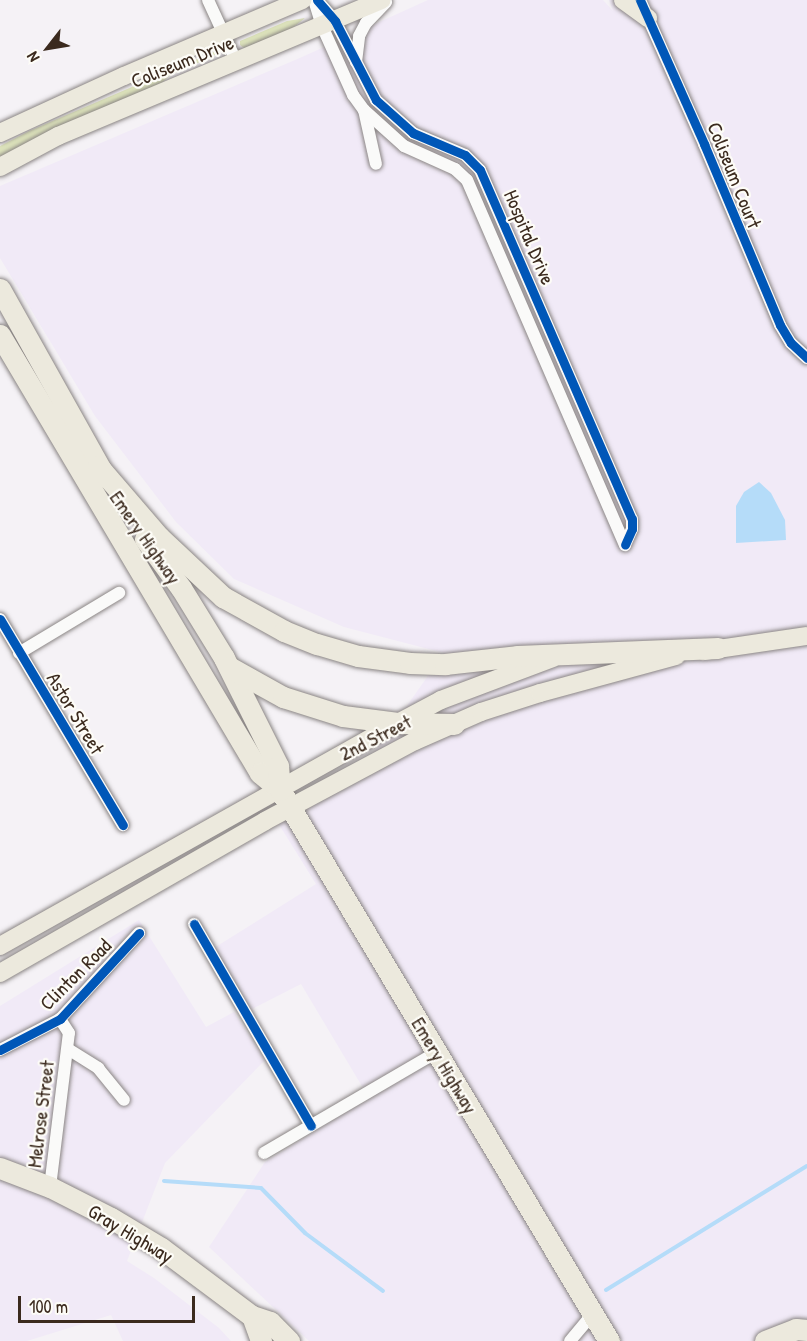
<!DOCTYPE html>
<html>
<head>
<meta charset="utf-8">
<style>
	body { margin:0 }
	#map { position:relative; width:807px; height:1341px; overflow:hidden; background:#f5f2f6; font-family:"Patrick Hand",sans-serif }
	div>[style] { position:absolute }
	.built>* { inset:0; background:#f1eaf7 }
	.green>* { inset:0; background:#dee4bc }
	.water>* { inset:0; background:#b5dcf9 }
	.stream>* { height:4px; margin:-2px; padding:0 2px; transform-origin:2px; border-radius:2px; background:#b5dcf9 }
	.roads { filter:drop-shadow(0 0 2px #8a8584) drop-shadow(0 0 2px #8a8584) }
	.street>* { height:12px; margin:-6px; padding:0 6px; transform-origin:6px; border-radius:6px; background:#fafaf9 }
	.primary>* { height:18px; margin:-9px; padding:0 9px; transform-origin:9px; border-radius:9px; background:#ece9dd }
	.highway>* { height:21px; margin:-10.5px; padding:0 10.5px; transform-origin:10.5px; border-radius:10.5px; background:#ece9dd }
	.cycleway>* { height:9px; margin:-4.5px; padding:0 4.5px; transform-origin:4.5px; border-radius:4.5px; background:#0057b8 }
	span { translate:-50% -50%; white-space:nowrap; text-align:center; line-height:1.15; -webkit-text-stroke:4.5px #fdfcf7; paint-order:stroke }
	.street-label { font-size:20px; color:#3b2a1e }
	.north { position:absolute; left:18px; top:18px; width:60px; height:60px; -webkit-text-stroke:4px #fdfcf7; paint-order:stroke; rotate:239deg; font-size:16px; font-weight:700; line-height:24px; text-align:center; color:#3b2a1e }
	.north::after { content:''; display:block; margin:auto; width:21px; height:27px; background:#3b2a1e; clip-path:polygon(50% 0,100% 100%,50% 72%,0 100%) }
	.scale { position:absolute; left:18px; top:1296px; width:177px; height:27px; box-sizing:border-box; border:3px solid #3b2a1e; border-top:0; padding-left:8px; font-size:18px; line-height:21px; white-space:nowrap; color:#3b2a1e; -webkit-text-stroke:4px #fdfcf7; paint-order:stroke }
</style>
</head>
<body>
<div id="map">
	<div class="built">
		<i style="clip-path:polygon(428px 0,603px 0,613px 11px,609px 0,807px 0,807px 1328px,783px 1341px,309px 1341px,209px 1247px,265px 1162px,369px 1098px,301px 984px,250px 1010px,214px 948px,316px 884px,278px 823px,359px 774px,444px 653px,344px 627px,234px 579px,176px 522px,95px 416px,0 258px,0 186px,302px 57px)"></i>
		<i style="clip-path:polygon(139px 920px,206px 1027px,234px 1012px,265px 1060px,165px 1163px,127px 1261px,154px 1278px,219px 1328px,231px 1341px,123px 1341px,111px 1315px,27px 1341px,0 1341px,0 1006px)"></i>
	</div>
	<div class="green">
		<i style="clip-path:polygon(305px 18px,290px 30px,244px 48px,240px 45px,240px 41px,287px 21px)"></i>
		<i style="clip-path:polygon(216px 51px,215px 55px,169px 76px,161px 84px,0 157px,0 146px,29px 131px)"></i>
	</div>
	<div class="water">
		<i style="clip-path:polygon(759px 482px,771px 493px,785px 520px,786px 540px,736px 543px,736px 506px,744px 492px)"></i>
	</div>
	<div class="stream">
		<i style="left:164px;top:1181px;width:97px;rotate:4.1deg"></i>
		<i style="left:261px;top:1188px;width:63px;rotate:45.6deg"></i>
		<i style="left:305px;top:1233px;width:97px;rotate:36.6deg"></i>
		<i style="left:606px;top:1290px;width:236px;rotate:-31.7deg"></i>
	</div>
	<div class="roads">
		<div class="street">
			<i style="left:208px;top:0;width:69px;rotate:65.3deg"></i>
			<i style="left:314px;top:0;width:27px;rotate:73deg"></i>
			<i style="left:322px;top:26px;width:76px;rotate:65.8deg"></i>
			<i style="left:353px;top:95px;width:19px;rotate:54deg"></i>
			<i style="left:364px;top:110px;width:54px;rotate:42deg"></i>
			<i style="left:404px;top:146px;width:56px;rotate:24.3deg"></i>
			<i style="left:455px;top:169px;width:16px;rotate:43deg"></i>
			<i style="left:467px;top:180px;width:398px;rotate:66.6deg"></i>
			<i style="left:317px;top:0;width:28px;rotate:49deg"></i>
			<i style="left:335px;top:21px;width:89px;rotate:62.6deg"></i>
			<i style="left:376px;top:100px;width:50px;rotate:41.7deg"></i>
			<i style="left:413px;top:133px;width:56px;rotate:22.9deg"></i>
			<i style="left:465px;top:155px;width:21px;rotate:45deg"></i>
			<i style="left:480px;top:170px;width:381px;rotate:66.5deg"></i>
			<i style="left:632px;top:519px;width:10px;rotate:90deg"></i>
			<i style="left:632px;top:529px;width:17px;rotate:114deg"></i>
			<i style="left:640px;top:0;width:158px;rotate:66deg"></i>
			<i style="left:704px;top:144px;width:196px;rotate:67.2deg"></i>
			<i style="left:780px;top:325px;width:21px;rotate:59deg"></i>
			<i style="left:791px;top:343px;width:22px;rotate:43deg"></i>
			<i style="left:356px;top:62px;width:26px;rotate:-83deg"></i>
			<i style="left:359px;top:36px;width:15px;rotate:-62deg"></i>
			<i style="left:366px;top:23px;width:29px;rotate:-46deg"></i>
			<i style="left:364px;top:110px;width:55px;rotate:77.5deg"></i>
			<i style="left:0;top:619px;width:240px;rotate:59.2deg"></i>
			<i style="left:19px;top:653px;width:117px;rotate:-31deg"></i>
			<i style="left:194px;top:924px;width:233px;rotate:59.9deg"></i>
			<i style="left:68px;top:1049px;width:36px;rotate:32deg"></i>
			<i style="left:98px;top:1068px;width:41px;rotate:50.9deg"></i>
			<i style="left:0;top:1050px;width:68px;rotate:-27.3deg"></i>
			<i style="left:60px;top:1019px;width:117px;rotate:-47.4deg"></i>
			<i style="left:264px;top:1153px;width:200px;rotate:-30.3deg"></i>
			<i style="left:50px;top:1187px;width:155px;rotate:-83deg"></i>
			<i style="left:69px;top:1033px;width:17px;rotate:-123deg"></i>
			<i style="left:570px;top:1341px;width:35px;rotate:-50deg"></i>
		</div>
		<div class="primary">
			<i style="left:623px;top:0;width:31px;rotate:36deg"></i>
			<i style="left:0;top:133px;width:136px;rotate:-24.7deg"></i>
			<i style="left:124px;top:76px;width:194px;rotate:-23.1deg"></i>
			<i style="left:0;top:167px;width:66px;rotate:-28.1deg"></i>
			<i style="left:58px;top:136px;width:351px;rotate:-22.8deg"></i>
			<i style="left:704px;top:651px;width:104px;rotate:-8.3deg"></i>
			<i style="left:0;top:946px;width:456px;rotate:-29.3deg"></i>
			<i style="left:398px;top:723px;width:49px;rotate:-28.1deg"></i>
			<i style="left:441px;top:700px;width:120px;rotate:-20.6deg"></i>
			<i style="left:0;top:973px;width:305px;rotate:-29.8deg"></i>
			<i style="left:265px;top:821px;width:170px;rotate:-28.1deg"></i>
			<i style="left:415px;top:741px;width:72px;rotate:-23.7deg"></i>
			<i style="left:481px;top:712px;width:62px;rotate:-17.9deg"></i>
			<i style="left:540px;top:693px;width:141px;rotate:-15.2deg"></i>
		</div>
		<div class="highway">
			<i style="left:0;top:289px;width:215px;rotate:60.8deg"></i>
			<i style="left:0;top:335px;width:509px;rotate:59.31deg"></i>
			<i style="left:260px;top:773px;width:26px;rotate:40deg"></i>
			<i style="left:280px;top:790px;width:642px;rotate:59.16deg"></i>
			<i style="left:98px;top:466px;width:94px;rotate:49.3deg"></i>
			<i style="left:159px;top:537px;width:88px;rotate:43.2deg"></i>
			<i style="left:223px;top:597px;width:70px;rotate:29.1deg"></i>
			<i style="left:284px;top:631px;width:35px;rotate:22deg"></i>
			<i style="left:317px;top:644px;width:43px;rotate:16.3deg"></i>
			<i style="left:358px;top:656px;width:52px;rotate:7.7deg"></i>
			<i style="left:410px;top:663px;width:35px;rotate:2deg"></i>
			<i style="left:445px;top:664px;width:72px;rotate:-6.3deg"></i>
			<i style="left:517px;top:656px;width:201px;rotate:-2.3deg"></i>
			<i style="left:145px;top:539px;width:61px;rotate:53.7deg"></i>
			<i style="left:181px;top:588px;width:82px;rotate:58.4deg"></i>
			<i style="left:224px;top:658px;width:121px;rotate:63.4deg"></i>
			<i style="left:278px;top:766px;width:24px;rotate:85deg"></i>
			<i style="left:229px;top:667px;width:62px;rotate:29.1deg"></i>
			<i style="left:283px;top:697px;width:63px;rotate:17.6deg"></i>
			<i style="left:343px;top:716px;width:55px;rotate:7.3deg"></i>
			<i style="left:398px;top:723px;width:56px;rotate:1deg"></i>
			<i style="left:0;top:1168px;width:53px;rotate:20.8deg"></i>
			<i style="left:50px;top:1187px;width:68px;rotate:26.9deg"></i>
			<i style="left:111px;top:1218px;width:58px;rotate:31deg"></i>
			<i style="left:161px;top:1248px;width:114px;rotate:36.8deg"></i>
			<i style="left:252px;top:1316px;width:19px;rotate:18deg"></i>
			<i style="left:270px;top:1322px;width:27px;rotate:45deg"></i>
			<i style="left:252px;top:1316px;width:27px;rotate:70deg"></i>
			<i style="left:765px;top:1341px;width:33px;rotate:-21deg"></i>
			<i style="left:796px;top:1329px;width:11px;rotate:5deg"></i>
		</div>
	</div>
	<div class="cycleway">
		<i style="left:317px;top:0;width:28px;rotate:49deg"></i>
		<i style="left:335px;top:21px;width:89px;rotate:62.6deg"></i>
		<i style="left:376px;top:100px;width:50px;rotate:41.7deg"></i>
		<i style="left:413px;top:133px;width:56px;rotate:22.9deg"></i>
		<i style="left:465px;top:155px;width:21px;rotate:45deg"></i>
		<i style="left:480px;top:170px;width:381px;rotate:66.5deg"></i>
		<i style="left:632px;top:519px;width:10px;rotate:90deg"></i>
		<i style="left:632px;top:529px;width:17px;rotate:114deg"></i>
		<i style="left:640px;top:0;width:158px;rotate:66deg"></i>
		<i style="left:704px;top:144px;width:196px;rotate:67.2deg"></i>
		<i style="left:780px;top:325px;width:21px;rotate:59deg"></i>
		<i style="left:791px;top:343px;width:22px;rotate:43deg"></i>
		<i style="left:0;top:619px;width:240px;rotate:59.2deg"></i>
		<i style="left:194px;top:924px;width:233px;rotate:59.9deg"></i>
		<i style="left:0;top:1050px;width:68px;rotate:-27.3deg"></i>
		<i style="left:60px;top:1019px;width:117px;rotate:-47.4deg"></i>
	</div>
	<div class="street-label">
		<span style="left:182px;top:61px;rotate:-22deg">Coliseum Drive</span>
		<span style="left:735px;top:175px;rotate:68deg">Coliseum Court</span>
		<span style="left:530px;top:237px;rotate:67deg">Hospital Drive</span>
		<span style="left:146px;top:537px;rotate:55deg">Emery Highway</span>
		<span style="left:76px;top:713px;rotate:59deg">Astor Street</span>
		<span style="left:375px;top:737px;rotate:-27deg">2nd Street</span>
		<span style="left:75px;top:974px;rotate:-45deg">Clinton Road</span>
		<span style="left:445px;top:1065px;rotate:59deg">Emery Highway</span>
		<span style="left:40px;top:1114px;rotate:-83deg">Melrose Street</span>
		<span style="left:131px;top:1233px;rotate:31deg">Gray Highway</span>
	</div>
	<div class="north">N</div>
	<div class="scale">100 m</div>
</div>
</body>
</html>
